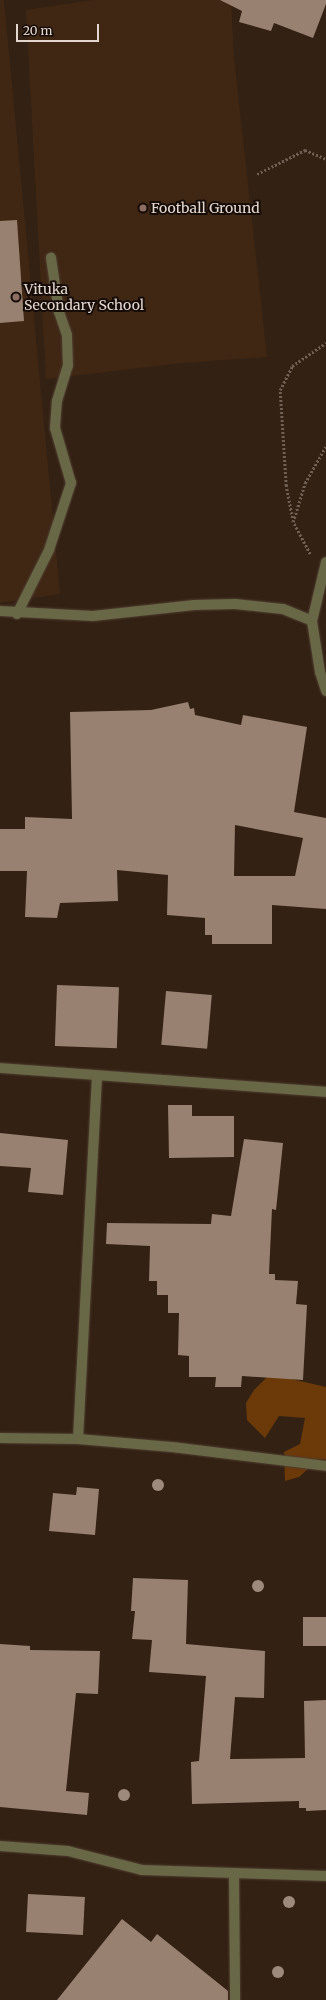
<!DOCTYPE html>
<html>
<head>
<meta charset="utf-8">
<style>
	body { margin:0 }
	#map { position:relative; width:326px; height:2000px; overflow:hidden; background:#332113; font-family:Merriweather,serif }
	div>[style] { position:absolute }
	.built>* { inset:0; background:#3f2714 }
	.green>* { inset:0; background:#6c3909 }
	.building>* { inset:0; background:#988170; transform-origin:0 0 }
	.path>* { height:2.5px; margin-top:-1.25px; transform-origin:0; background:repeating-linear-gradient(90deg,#716155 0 2px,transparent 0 4px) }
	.roads { filter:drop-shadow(0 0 1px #4f3e31) drop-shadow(0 0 1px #4f3e31) }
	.minor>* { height:10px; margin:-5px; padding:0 5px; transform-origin:5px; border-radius:5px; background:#686746 }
	.trees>* { width:12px; height:12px; margin:-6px; border-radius:50%; background:#9d8a7d }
	.dots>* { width:11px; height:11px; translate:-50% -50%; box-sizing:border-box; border:2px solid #150c07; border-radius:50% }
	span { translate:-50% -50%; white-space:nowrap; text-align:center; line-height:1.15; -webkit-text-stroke:4px #150c07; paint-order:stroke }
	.poi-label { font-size:14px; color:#e3d6ce }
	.left { translate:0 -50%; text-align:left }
	.scale { position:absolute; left:16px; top:24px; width:83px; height:18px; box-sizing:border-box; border:2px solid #e3d6ce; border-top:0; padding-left:5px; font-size:12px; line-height:14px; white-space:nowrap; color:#e3d6ce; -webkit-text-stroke:3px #150c07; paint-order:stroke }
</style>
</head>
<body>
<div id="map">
	<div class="built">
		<i style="clip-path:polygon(0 0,4px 0,60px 594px,0 603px)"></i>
		<i style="clip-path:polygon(93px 0,231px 0,234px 59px,267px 357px,182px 363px,46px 379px,26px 10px)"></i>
	</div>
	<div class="green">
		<i style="clip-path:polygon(270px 1374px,326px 1387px,326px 1460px,319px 1459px,299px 1477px,285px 1481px,284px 1452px,300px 1444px,305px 1418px,279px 1416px,265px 1438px,247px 1420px,246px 1403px,254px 1390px)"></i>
	</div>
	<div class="building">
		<i style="clip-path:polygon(220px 0,326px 0,326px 4px,313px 38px,274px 23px,271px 31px,239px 22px,242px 11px)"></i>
		<i style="clip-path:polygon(17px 220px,24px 321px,0 323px,0 221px)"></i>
		<i style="clip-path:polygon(evenodd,188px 702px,190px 709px,194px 708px,195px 715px,241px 725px,243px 715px,307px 727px,294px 812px,326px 818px,326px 909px,272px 905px,272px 944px,212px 944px,212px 935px,205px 935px,205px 918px,167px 915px,168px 875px,117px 870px,118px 901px,60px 903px,57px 918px,25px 917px,27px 871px,0 871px,0 829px,25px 829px,25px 817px,72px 819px,70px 712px,151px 710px,188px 702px,235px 825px,303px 838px,295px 876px,234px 876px,235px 825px)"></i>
		<i style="left:57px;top:985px;width:62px;height:61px;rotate:2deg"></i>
		<i style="left:166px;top:991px;width:46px;height:54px;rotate:5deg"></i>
		<i style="clip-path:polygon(168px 1105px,192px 1105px,192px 1116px,234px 1116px,234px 1157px,169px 1158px)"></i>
		<i style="clip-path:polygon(0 1133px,68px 1140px,63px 1195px,28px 1192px,31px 1168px,0 1166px)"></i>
		<i style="clip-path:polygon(244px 1139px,283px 1143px,276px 1210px,272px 1209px,269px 1274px,275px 1274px,275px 1280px,298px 1281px,296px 1304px,307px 1305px,303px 1380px,242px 1376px,241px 1387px,215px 1387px,216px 1377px,189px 1377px,189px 1356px,178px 1355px,179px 1313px,168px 1313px,168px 1295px,157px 1295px,157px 1281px,149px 1281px,150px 1246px,106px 1244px,107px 1223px,211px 1224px,212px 1214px,231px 1216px)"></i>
		<i style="clip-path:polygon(77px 1487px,99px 1489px,95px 1535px,49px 1531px,53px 1493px,76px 1495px)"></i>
		<i style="clip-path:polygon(133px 1578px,188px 1580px,186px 1644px,265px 1651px,264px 1698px,235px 1697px,230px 1759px,305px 1758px,304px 1701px,326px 1700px,326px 1810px,306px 1811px,306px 1808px,299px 1808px,299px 1801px,192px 1804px,191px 1762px,199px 1761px,206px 1676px,149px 1672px,152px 1640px,132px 1639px,135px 1611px,131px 1611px)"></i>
		<i style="left:303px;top:1617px;width:23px;height:29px"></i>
		<i style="clip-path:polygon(0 1644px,30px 1646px,30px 1650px,100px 1651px,98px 1694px,76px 1693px,66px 1791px,89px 1793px,87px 1815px,0 1807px)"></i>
		<i style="left:28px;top:1894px;width:57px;height:38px;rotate:3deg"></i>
		<i style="clip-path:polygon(122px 1919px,151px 1942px,157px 1934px,228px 1991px,228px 2000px,57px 2000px)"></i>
	</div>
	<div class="path">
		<i style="left:257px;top:174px;width:54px;rotate:-26.6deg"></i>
		<i style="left:305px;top:150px;width:23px;rotate:23deg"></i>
		<i style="left:293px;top:522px;width:37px;rotate:-101deg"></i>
		<i style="left:286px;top:486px;width:96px;rotate:-93.6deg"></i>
		<i style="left:280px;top:390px;width:27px;rotate:-63deg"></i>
		<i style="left:292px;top:366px;width:41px;rotate:-34.1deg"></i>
		<i style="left:310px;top:554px;width:36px;rotate:-118deg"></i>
		<i style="left:293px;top:522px;width:41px;rotate:-72.9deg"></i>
		<i style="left:305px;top:483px;width:43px;rotate:-60.4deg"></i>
	</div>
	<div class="roads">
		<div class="minor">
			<i style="left:326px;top:562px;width:61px;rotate:103.3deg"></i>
			<i style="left:312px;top:621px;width:52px;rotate:81.1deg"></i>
			<i style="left:320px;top:672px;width:20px;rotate:72deg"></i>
			<i style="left:0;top:611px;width:93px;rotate:3.1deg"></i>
			<i style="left:93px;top:616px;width:102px;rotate:-6.2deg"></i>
			<i style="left:194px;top:605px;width:41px;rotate:-1.4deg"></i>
			<i style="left:235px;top:604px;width:48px;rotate:5.9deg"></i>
			<i style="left:283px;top:609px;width:31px;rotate:22deg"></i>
			<i style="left:17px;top:614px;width:72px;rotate:-63.4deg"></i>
			<i style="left:49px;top:550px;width:71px;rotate:-71.8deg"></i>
			<i style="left:71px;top:483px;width:57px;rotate:-106.2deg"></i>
			<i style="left:55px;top:428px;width:27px;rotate:-86deg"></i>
			<i style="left:57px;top:401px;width:37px;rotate:-73deg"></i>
			<i style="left:68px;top:366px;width:31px;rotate:-92deg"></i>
			<i style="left:67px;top:335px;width:24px;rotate:-109deg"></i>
			<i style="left:59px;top:312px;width:55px;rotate:-98.4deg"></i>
			<i style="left:0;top:1068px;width:327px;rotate:4.2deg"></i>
			<i style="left:0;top:1438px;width:78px;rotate:0.7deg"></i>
			<i style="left:78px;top:1439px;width:94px;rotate:4.9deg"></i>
			<i style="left:172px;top:1447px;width:155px;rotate:7deg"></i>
			<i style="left:78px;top:1439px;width:362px;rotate:-87deg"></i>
			<i style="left:0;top:1846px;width:68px;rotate:4.2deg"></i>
			<i style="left:68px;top:1851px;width:76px;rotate:14.4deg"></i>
			<i style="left:142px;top:1870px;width:184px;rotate:1.9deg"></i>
			<i style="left:234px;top:1873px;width:127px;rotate:89.5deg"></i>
		</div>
	</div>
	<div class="trees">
		<i style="left:158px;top:1485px"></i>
		<i style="left:258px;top:1586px"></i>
		<i style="left:124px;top:1795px"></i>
		<i style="left:289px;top:1902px"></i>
		<i style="left:278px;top:1972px"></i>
	</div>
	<div class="dots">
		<i style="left:143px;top:208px;background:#8d6e63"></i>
		<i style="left:16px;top:297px;background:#8d6e63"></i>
	</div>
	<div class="poi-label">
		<span class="left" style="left:151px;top:208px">Football Ground</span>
		<span class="left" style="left:24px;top:297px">Vituka<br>Secondary School</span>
	</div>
	<div class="scale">20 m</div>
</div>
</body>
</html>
